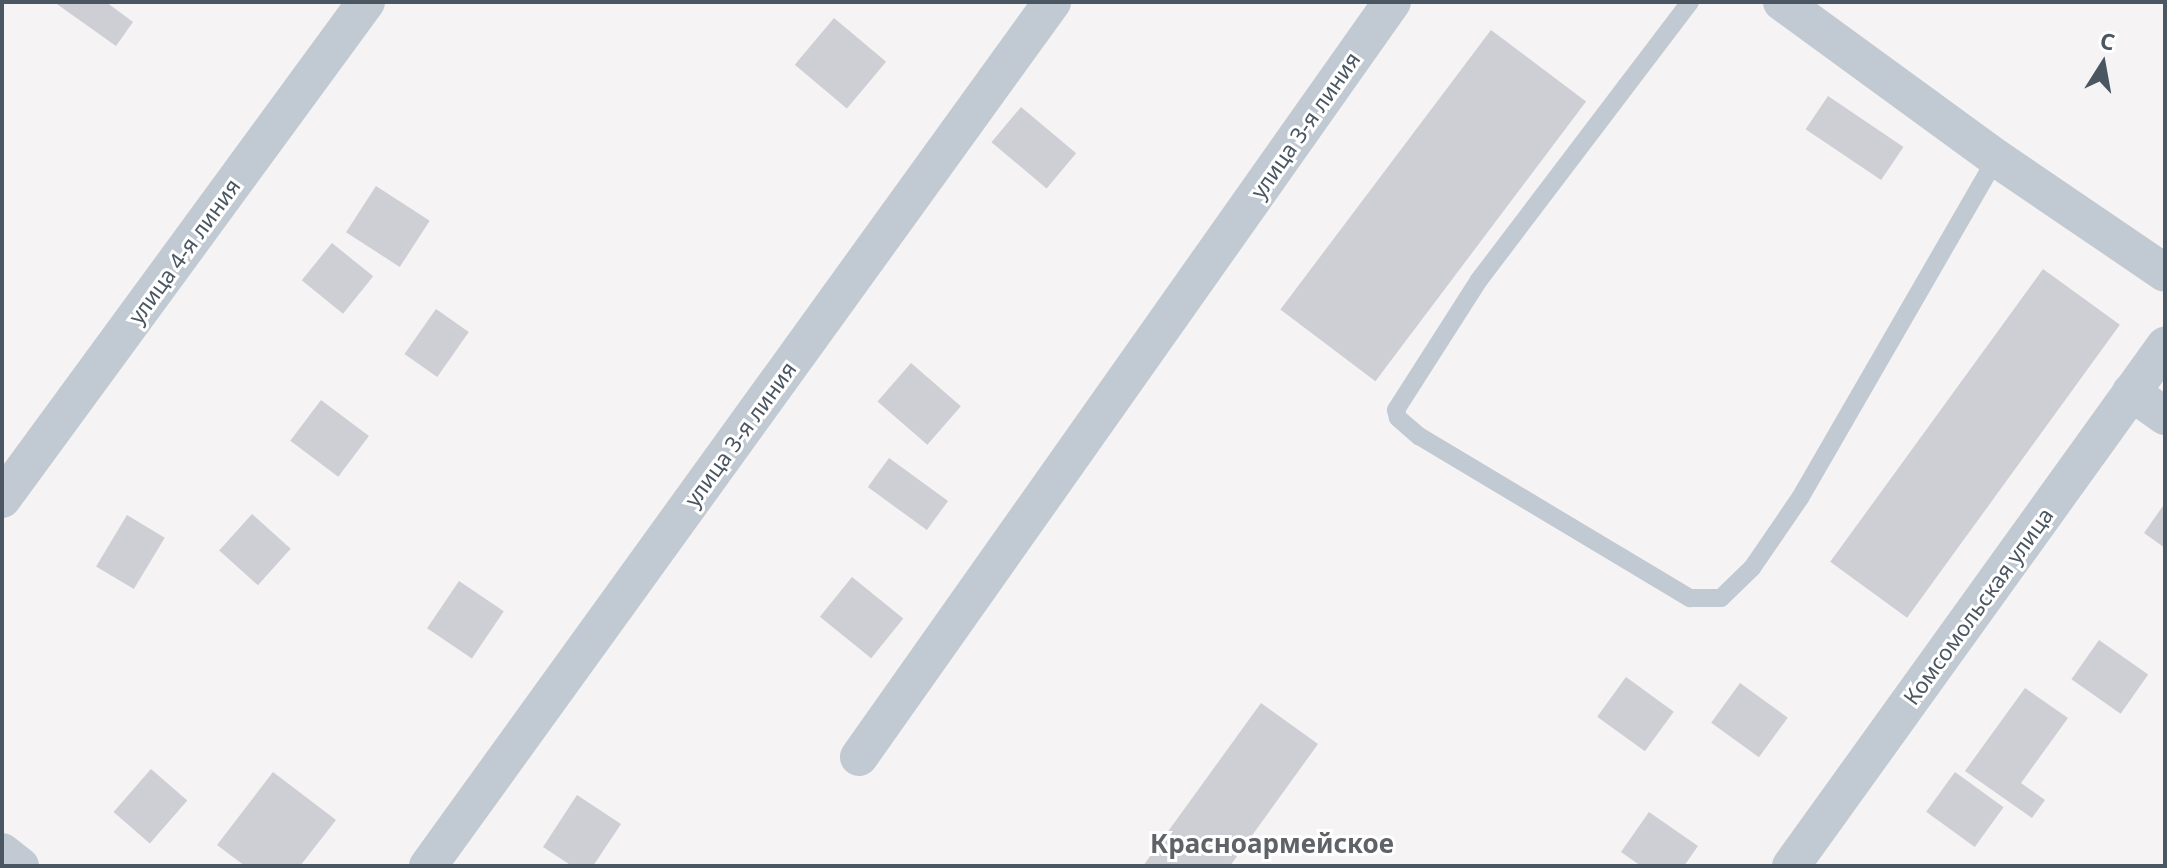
<!DOCTYPE html>
<html>
<head>
<meta charset="utf-8">
<style>
	body { margin:0 }
	#map { position:relative; width:2167px; height:868px; overflow:hidden; background:#f5f3f3; font-family:"Noto Sans",sans-serif }
	div>[style] { position:absolute }
	.building>* { inset:0; background:#cdcfd5; transform-origin:0 0 }
	.service>* { height:18px; margin:-9px; padding:0 9px; transform-origin:9px; border-radius:9px; background:#c1cad2 }
	.minor>* { height:38px; margin:-19px; padding:0 19px; transform-origin:19px; border-radius:19px; background:#c1cad2 }
	span { translate:-50% -50%; white-space:nowrap; text-align:center; line-height:1.15; -webkit-text-stroke:6px #fff; paint-order:stroke }
	.street-label { font-size:22px; color:#4a5661 }
	.quarter-label { font-size:26px; color:#5f6368; font-weight:700 }
	.frame { position:absolute; inset:0; border:4px solid #4a5661; pointer-events:none }
	.north { position:absolute; left:2063px; top:24px; width:80px; height:80px; -webkit-text-stroke:6px #fff; paint-order:stroke; rotate:11deg; font-size:22px; font-weight:700; line-height:32px; text-align:center; color:#4a5661 }
	.north::after { content:''; display:block; margin:auto; width:28px; height:36px; background:#4a5661; clip-path:polygon(50% 0,100% 100%,50% 72%,0 100%) }
</style>
</head>
<body>
<div id="map">
	<div class="building">
		<i style="clip-path:polygon(54px 2px,106px 2px,133px 22px,116px 46px)"></i>
		<i style="left:834px;top:18px;width:68px;height:61px;rotate:40deg"></i>
		<i style="left:1491px;top:30px;width:119px;height:350px;rotate:37deg"></i>
		<i style="left:1828px;top:96px;width:91px;height:40px;rotate:34deg"></i>
		<i style="left:1021px;top:107px;width:72px;height:46px;rotate:40deg"></i>
		<i style="left:376px;top:186px;width:64px;height:55px;rotate:33deg"></i>
		<i style="left:332px;top:243px;width:53px;height:48px;rotate:39deg"></i>
		<i style="left:2043px;top:269px;width:95px;height:362px;rotate:36deg"></i>
		<i style="left:436px;top:309px;width:40px;height:55px;rotate:35deg"></i>
		<i style="left:911px;top:363px;width:66px;height:51px;rotate:41deg"></i>
		<i style="left:321px;top:400px;width:60px;height:51px;rotate:37deg"></i>
		<i style="left:889px;top:458px;width:73px;height:36px;rotate:36deg"></i>
		<i style="clip-path:polygon(2165px 503px,2165px 548px,2144px 533px)"></i>
		<i style="left:252px;top:514px;width:52px;height:49px;rotate:42deg"></i>
		<i style="left:127px;top:515px;width:44px;height:60px;rotate:31deg"></i>
		<i style="left:852px;top:577px;width:66px;height:51px;rotate:39deg"></i>
		<i style="left:459px;top:581px;width:54px;height:57px;rotate:34deg"></i>
		<i style="left:2099px;top:640px;width:60px;height:48px;rotate:35deg"></i>
		<i style="left:1626px;top:677px;width:59px;height:49px;rotate:36deg"></i>
		<i style="left:1740px;top:683px;width:59px;height:49px;rotate:36deg"></i>
		<i style="clip-path:polygon(2025px 688px,2068px 718px,2021px 783px,2045px 800px,2032px 818px,1965px 771px)"></i>
		<i style="clip-path:polygon(1261px 703px,1318px 744px,1230px 866px,1143px 866px)"></i>
		<i style="left:151px;top:769px;width:48px;height:57px;rotate:41deg"></i>
		<i style="clip-path:polygon(273px 772px,336px 820px,300px 866px,245px 866px,217px 845px)"></i>
		<i style="left:1955px;top:772px;width:60px;height:49px;rotate:36deg"></i>
		<i style="clip-path:polygon(577px 795px,621px 824px,593px 866px,572px 866px,543px 847px)"></i>
		<i style="clip-path:polygon(1649px 812px,1698px 846px,1684px 866px,1641px 866px,1621px 852px)"></i>
	</div>
	<div class="service">
		<i style="left:1690px;top:2px;width:349px;rotate:127.2deg"></i>
		<i style="left:1479px;top:280px;width:154px;rotate:122.6deg"></i>
		<i style="left:1396px;top:410px;width:8px;rotate:76deg"></i>
		<i style="left:1398px;top:418px;width:28px;rotate:41deg"></i>
		<i style="left:1419px;top:436px;width:316px;rotate:30.9deg"></i>
		<i style="left:1690px;top:598px;width:31px"></i>
		<i style="left:1721px;top:598px;width:43px;rotate:-44.1deg"></i>
		<i style="left:1752px;top:568px;width:85px;rotate:-55.6deg"></i>
		<i style="left:1800px;top:498px;width:392px;rotate:-60deg"></i>
	</div>
	<div class="minor">
		<i style="left:1782px;top:2px;width:265px;rotate:36.1deg"></i>
		<i style="left:1996px;top:158px;width:204px;rotate:34.2deg"></i>
		<i style="left:2131px;top:392px;width:42px;rotate:35.2deg"></i>
		<i style="left:2px;top:499px;width:616px;rotate:-53.78deg"></i>
		<i style="left:859px;top:757px;width:924px;rotate:-54.78deg"></i>
		<i style="left:2px;top:852px;width:23px;rotate:38deg"></i>
		<i style="left:428px;top:866px;width:1066px;rotate:-54.16deg"></i>
		<i style="left:1791px;top:866px;width:641px;rotate:-54.28deg"></i>
	</div>
	<div class="street-label">
		<span style="left:1305px;top:125px;rotate:-55deg">улица 3-я линия</span>
		<span style="left:184px;top:251px;rotate:-54deg">улица 4-я линия</span>
		<span style="left:740px;top:434px;rotate:-54deg">улица 3-я линия</span>
		<span style="left:1978px;top:606px;rotate:-54deg">Комсомольская улица</span>
	</div>
	<div class="quarter-label">
		<span style="left:1272px;top:844px">Красноармейское</span>
	</div>
	<div class="frame"></div>
	<div class="north">С</div>
</div>
</body>
</html>
